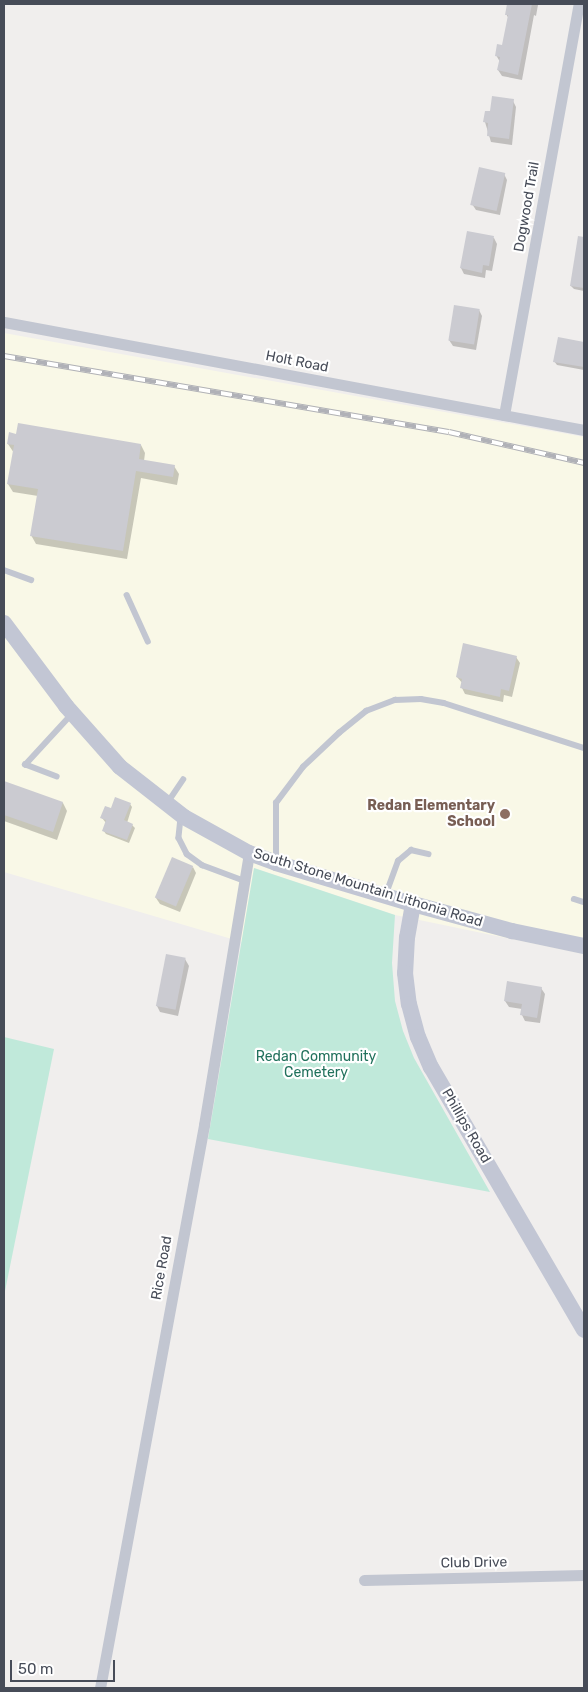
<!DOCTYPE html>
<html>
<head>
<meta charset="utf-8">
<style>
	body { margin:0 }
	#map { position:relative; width:588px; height:1692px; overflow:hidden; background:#f0eeed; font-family:Rubik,sans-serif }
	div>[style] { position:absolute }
	.commercial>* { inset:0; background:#f9f8e7 }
	.green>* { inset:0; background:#c0e9da }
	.shadow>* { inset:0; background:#0003 }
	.building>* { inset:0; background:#cbcbd1; transform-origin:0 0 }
	.lane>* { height:5.5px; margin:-2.75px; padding:0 2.75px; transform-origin:2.75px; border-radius:2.75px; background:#c2c6d1 }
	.street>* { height:11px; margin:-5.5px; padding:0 5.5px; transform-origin:5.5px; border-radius:5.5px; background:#c2c6d1 }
	.secondary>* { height:16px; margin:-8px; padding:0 8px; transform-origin:8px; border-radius:8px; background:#c2c6d4 }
	.rail>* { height:5.5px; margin-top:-2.75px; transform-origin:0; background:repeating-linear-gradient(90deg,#fff 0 11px,#b0b1b7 0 22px); box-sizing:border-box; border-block:1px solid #b0b1b7 }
	.dots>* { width:14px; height:14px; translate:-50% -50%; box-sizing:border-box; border:2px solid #fff; border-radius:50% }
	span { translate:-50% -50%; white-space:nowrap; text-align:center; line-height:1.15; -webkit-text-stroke:4.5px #fff; paint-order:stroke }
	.street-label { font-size:14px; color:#474c58 }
	.education-label { font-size:14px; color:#785e54; font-weight:700 }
	.right { translate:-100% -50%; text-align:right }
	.park-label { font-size:14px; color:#21715c }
	.frame { position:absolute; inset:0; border:5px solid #474c58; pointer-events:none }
	.scale { position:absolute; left:10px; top:1660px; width:105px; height:22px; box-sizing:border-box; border:2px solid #474c58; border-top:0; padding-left:6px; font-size:15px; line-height:18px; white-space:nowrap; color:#474c58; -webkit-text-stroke:4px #fff; paint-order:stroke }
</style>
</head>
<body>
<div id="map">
	<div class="commercial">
		<i style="clip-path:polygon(4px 333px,584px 437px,584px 954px,395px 915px,254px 868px,242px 942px,4px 872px)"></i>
	</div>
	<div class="green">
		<i style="clip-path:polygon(254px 868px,395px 915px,392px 963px,395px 1001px,403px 1031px,414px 1058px,490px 1192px,208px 1139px)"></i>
		<i style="clip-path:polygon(4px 1037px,54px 1049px,4px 1296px)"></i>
	</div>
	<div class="shadow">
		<i style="clip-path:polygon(508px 4px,541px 4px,538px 5px,536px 16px,534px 15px,522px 80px,502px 76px,498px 70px,500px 62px,496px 55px,503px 47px,509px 19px,506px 14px)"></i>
		<i style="clip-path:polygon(513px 101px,516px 107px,512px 145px,491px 142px,485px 122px,491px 112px)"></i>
		<i style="clip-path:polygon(504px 174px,507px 180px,500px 215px,476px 210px,472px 204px)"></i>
		<i style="clip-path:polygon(468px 233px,494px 238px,497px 244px,492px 271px,486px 270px,485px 278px,464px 274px,461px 268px)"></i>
		<i style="clip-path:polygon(576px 255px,584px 257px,584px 291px,574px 289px,571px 286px)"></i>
		<i style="clip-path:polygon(479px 310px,482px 316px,476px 350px,453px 346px,449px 340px)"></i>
		<i style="clip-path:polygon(559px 339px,584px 344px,584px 370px,557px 365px,554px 361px)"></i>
		<i style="clip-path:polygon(8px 444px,141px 445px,145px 453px,144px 461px,174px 466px,179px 474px,177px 485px,141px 478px,127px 559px,36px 544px,31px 535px,38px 496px,13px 492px,8px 484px,14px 453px)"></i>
		<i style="clip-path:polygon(516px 657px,520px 663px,512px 697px,504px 695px,503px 702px,465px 694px,462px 688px,463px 684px,457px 677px)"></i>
		<i style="clip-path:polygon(4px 782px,63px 803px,67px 811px,57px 840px,4px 821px)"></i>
		<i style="clip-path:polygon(130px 804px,132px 807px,127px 823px,132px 825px,135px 828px,129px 843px,106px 834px,103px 830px,106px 823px,102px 818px,111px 810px)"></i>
		<i style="clip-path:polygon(193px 867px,196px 873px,180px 912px,160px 904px,156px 898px)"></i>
		<i style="clip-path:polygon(185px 959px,189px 966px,178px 1016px,160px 1012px,157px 1006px)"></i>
		<i style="clip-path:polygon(541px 988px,545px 994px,540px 1023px,525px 1021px,522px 1015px,522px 1009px,509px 1007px,505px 1001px)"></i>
	</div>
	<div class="building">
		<i style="clip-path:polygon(507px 4px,532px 4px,518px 75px,497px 70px,500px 57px,495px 56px,497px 44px,502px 45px,508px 15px,505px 15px)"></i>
		<i style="clip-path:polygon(492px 96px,514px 99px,509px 139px,487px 136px,488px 123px,483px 122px,485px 111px,490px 111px)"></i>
		<i style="left:479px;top:167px;width:27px;height:39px;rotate:13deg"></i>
		<i style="clip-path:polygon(467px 231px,494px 236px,489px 266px,483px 265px,482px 273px,460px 268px)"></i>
		<i style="clip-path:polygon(578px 236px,584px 237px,584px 288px,570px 286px)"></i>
		<i style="left:454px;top:305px;width:26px;height:36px;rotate:9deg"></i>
		<i style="clip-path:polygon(558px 337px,584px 342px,584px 367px,553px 362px)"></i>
		<i style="clip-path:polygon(18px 423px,141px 444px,139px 459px,175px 465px,173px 477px,136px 471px,123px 551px,30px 536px,38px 489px,7px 484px,14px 445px,7px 444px,9px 432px,16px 434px)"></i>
		<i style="clip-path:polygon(463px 643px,517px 656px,509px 691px,501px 689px,500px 697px,460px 688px,462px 679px,456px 677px)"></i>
		<i style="clip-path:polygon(4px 781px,63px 802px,53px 832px,4px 815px)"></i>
		<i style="clip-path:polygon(115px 797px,131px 803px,124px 820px,133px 824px,127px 840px,102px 831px,106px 820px,100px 818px,105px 806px,111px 808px)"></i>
		<i style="left:172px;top:857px;width:23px;height:44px;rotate:23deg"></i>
		<i style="left:166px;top:954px;width:20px;height:53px;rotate:11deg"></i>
		<i style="clip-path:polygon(507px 981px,542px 987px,537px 1018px,520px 1015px,522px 1004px,504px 1001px)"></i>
	</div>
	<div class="lane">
		<i style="left:4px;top:570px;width:29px;rotate:20deg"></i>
		<i style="left:127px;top:595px;width:51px;rotate:65.5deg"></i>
		<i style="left:57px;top:777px;width:34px;rotate:-159deg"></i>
		<i style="left:25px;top:765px;width:68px;rotate:-47.4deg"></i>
		<i style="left:168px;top:802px;width:27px;rotate:-56deg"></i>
		<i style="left:181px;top:818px;width:20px;rotate:96deg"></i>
		<i style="left:179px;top:838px;width:18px;rotate:63deg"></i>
		<i style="left:187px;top:854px;width:19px;rotate:36deg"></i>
		<i style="left:202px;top:865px;width:46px;rotate:20.4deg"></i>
		<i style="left:276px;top:861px;width:58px;rotate:-90deg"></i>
		<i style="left:276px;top:803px;width:45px;rotate:-53.1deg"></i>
		<i style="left:303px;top:767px;width:50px;rotate:-43.4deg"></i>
		<i style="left:339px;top:733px;width:35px;rotate:-39deg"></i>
		<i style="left:366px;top:711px;width:31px;rotate:-21deg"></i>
		<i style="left:395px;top:700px;width:26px;rotate:-2deg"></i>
		<i style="left:421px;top:699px;width:23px;rotate:10deg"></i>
		<i style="left:444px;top:703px;width:147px;rotate:17.8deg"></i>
		<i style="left:386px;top:894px;width:35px;rotate:-70deg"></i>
		<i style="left:398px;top:861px;width:17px;rotate:-40deg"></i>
		<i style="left:411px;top:850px;width:18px;rotate:13deg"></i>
		<i style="left:574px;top:899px;width:10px;rotate:17deg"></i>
	</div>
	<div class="street">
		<i style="left:4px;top:322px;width:590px;rotate:10.55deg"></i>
		<i style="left:504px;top:415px;width:418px;rotate:-79.7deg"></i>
		<i style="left:364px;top:1580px;width:220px;rotate:-1.3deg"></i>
		<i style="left:100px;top:1688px;width:573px;rotate:-79.53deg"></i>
		<i style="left:204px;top:1125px;width:276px;rotate:-80.6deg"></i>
	</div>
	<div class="secondary">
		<i style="left:4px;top:623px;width:104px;rotate:53.2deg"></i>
		<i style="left:66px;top:706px;width:81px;rotate:48.5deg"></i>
		<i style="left:120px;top:767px;width:81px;rotate:38deg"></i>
		<i style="left:184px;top:817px;width:74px;rotate:29deg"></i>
		<i style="left:249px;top:853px;width:29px;rotate:20deg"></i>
		<i style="left:276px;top:863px;width:143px;rotate:16.7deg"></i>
		<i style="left:413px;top:904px;width:103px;rotate:15.3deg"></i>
		<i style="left:512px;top:931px;width:74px;rotate:11.8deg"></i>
		<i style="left:413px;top:904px;width:34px;rotate:100deg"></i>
		<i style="left:407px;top:937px;width:36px;rotate:93deg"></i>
		<i style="left:405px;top:973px;width:31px;rotate:83deg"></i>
		<i style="left:409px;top:1004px;width:34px;rotate:75deg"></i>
		<i style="left:418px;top:1037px;width:33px;rotate:67deg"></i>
		<i style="left:431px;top:1067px;width:304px;rotate:59.8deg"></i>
	</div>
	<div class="rail">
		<i style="left:4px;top:356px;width:451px;rotate:9.7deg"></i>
		<i style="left:449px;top:432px;width:139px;rotate:12.9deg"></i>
	</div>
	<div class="dots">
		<i style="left:505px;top:814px;background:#8d6e63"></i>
	</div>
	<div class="street-label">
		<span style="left:527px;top:207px;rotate:-80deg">Dogwood Trail</span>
		<span style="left:297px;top:362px;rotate:11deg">Holt Road</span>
		<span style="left:368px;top:888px;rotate:17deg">South Stone Mountain Lithonia Road</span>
		<span style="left:466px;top:1126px;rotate:60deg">Phillips Road</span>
		<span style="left:162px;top:1268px;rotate:-80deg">Rice Road</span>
		<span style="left:474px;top:1563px;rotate:-1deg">Club Drive</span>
	</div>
	<div class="education-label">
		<span class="right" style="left:495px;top:814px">Redan Elementary<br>School</span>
	</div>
	<div class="park-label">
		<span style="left:316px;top:1065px">Redan Community<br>Cemetery</span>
	</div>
	<div class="frame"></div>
	<div class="scale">50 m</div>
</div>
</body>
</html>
